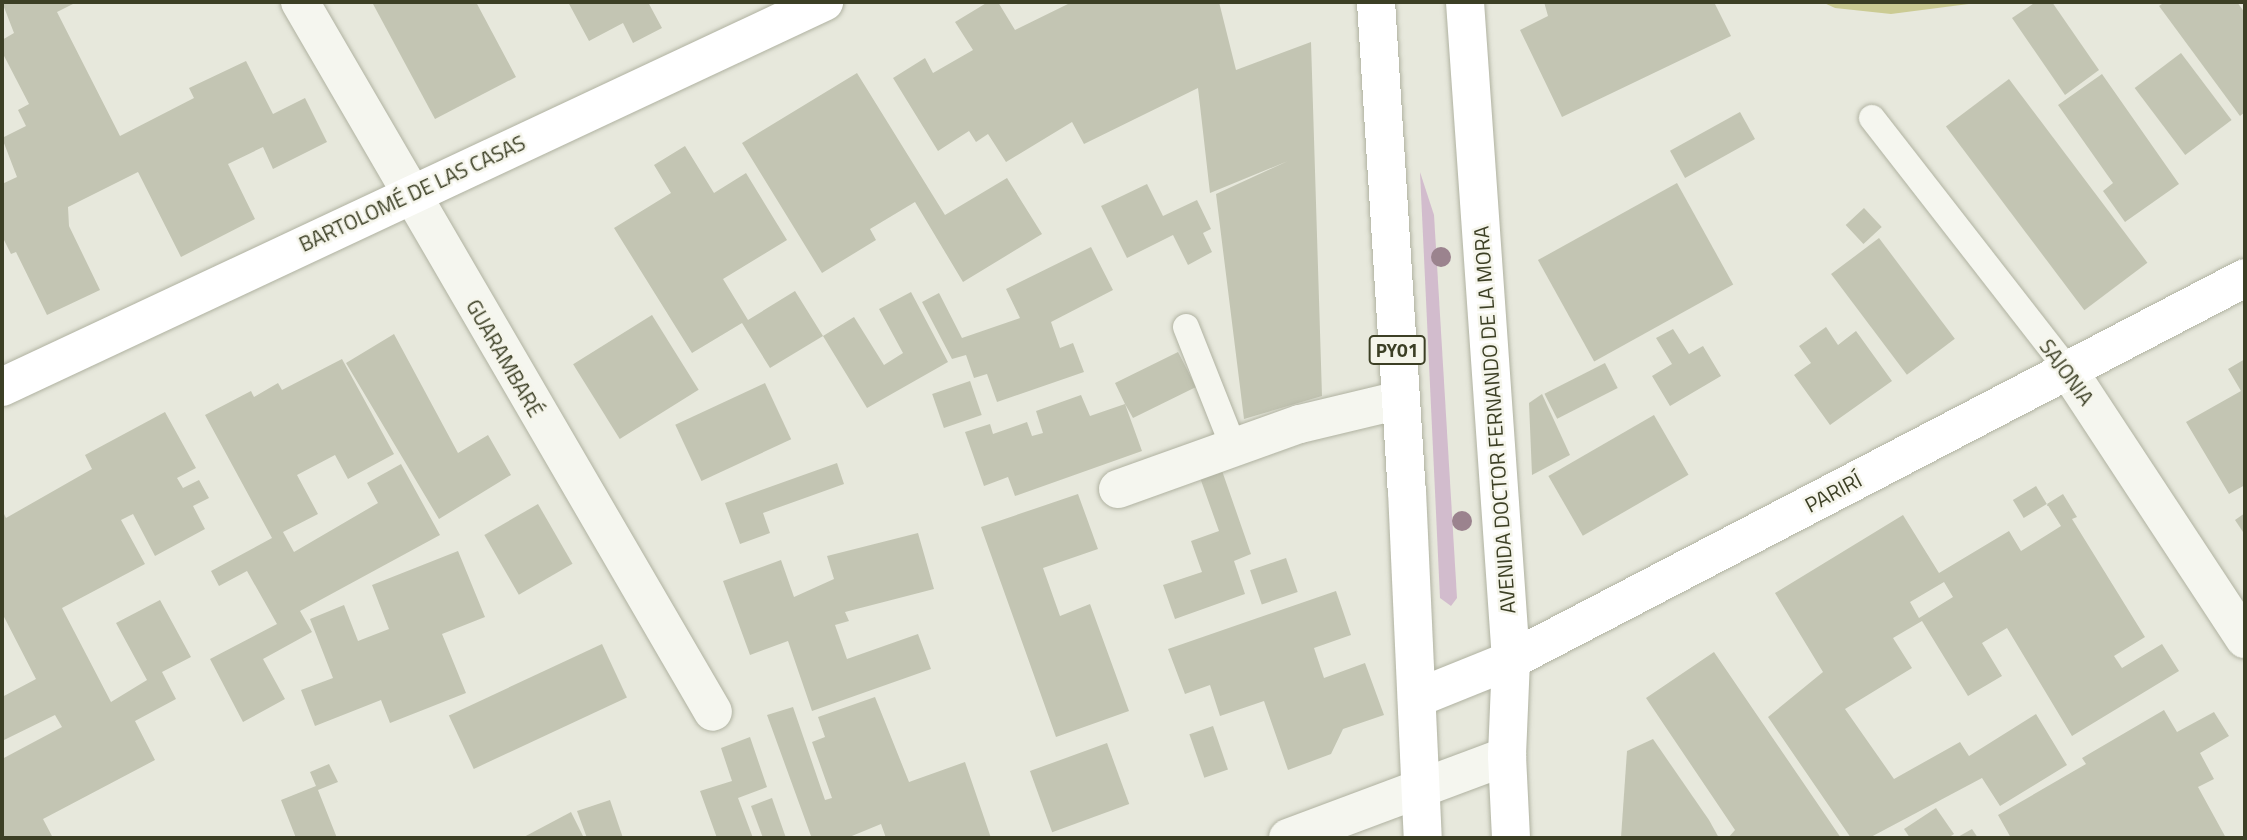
<!DOCTYPE html>
<html>
<head>
<meta charset="utf-8">
<style>
	body { margin:0 }
	#map { position:relative; width:2247px; height:840px; overflow:hidden; background:#e7e8dc; font-family:"Titillium Web",sans-serif }
	div>[style] { position:absolute }
	.green>* { inset:0; background:#d2bccd }
	.water>* { inset:0; background:#cbcb93 }
	.building>* { inset:0; background:#c3c5b3; transform-origin:0 0 }
	.roads { filter:drop-shadow(0 0 2px #b0b2a1) drop-shadow(0 0 2px #b0b2a1) }
	.lane>* { height:26px; margin:-13px; padding:0 13px; transform-origin:13px; border-radius:13px; background:#f5f6ef }
	.street>* { height:38px; margin:-19px; padding:0 19px; transform-origin:19px; border-radius:19px; background:#f5f6ef }
	.secondary>* { height:38px; margin:-19px; padding:0 19px; transform-origin:19px; border-radius:19px; background:#fff }
	.highway>* { height:38px; margin:-19px; padding:0 19px; transform-origin:19px; border-radius:19px; background:#fff }
	.trees>* { width:20px; height:20px; margin:-10px; border-radius:50%; background:#9b838e }
	span { translate:-50% -50%; white-space:nowrap; text-align:center; line-height:1.15; -webkit-text-stroke:5px #f5f5eb; paint-order:stroke }
	.shield-label span { padding:2px 5px; background:#f5f5eb; border:2px solid; border-radius:5px; -webkit-text-stroke-width:0 }
	.shield-label { font-size:19px; color:#3c3f25; font-weight:700 }
	.street-label { font-size:21px; color:#3c3f25 }
	.frame { position:absolute; inset:0; border:4px solid #3c3f25; pointer-events:none }
</style>
</head>
<body>
<div id="map">
	<div class="green">
		<i style="clip-path:polygon(1420px 172px,1434px 215px,1457px 598px,1451px 606px,1440px 598px)"></i>
	</div>
	<div class="water">
		<i style="clip-path:polygon(1822px 2px,1984px 2px,1891px 14px,1835px 8px)"></i>
	</div>
	<div class="building">
		<i style="clip-path:polygon(2px 2px,77px 2px,57px 12px,120px 136px,194px 98px,189px 88px,246px 61px,273px 114px,305px 98px,327px 142px,273px 169px,263px 147px,228px 164px,255px 219px,181px 257px,138px 172px,68px 207px,69px 226px,100px 290px,47px 315px,16px 252px,11px 254px,2px 236px,2px 184px,17px 177px,2px 138px,26px 126px,18px 110px,29px 104px,2px 52px,2px 40px,14px 33px)"></i>
		<i style="clip-path:polygon(476px 2px,516px 77px,435px 119px,373px 4px)"></i>
		<i style="clip-path:polygon(568px 2px,648px 2px,662px 28px,633px 43px,623px 23px,589px 41px)"></i>
		<i style="clip-path:polygon(988px 2px,998px 2px,1015px 30px,1072px 2px,1219px 2px,1236px 70px,1311px 42px,1322px 396px,1244px 419px,1216px 194px,1288px 161px,1210px 193px,1198px 88px,1084px 144px,1072px 122px,1006px 162px,988px 134px,976px 142px,969px 131px,938px 151px,893px 78px,925px 58px,933px 73px,973px 50px,955px 22px)"></i>
		<i style="clip-path:polygon(1544px 2px,1714px 2px,1731px 36px,1562px 117px,1520px 30px,1548px 16px)"></i>
		<i style="clip-path:polygon(2036px 2px,2052px 2px,2099px 70px,2065px 95px,2012px 18px)"></i>
		<i style="clip-path:polygon(2165px 2px,2237px 2px,2245px 13px,2245px 112px,2240px 116px,2159px 6px)"></i>
		<i style="left:2181px;top:53px;width:84px;height:58px;rotate:53deg"></i>
		<i style="clip-path:polygon(857px 73px,945px 215px,1007px 178px,1042px 234px,963px 282px,915px 202px,870px 229px,876px 240px,822px 273px,742px 143px)"></i>
		<i style="clip-path:polygon(2102px 74px,2179px 184px,2125px 222px,2103px 191px,2113px 183px,2058px 105px)"></i>
		<i style="left:2009px;top:79px;width:230px;height:79px;rotate:53deg"></i>
		<i style="left:1740px;top:112px;width:31px;height:80px;rotate:61deg"></i>
		<i style="clip-path:polygon(685px 146px,714px 193px,746px 173px,787px 240px,723px 279px,748px 320px,795px 291px,823px 336px,854px 317px,884px 365px,903px 353px,879px 309px,911px 292px,948px 362px,867px 408px,823px 336px,770px 368px,742px 323px,692px 353px,614px 228px,671px 193px,654px 165px)"></i>
		<i style="left:1677px;top:183px;width:116px;height:159px;rotate:61deg"></i>
		<i style="clip-path:polygon(1147px 184px,1163px 216px,1197px 200px,1211px 229px,1203px 233px,1212px 252px,1188px 265px,1173px 235px,1127px 258px,1101px 206px)"></i>
		<i style="left:1864px;top:208px;width:26px;height:25px;rotate:47deg"></i>
		<i style="left:1879px;top:238px;width:126px;height:60px;rotate:53deg"></i>
		<i style="clip-path:polygon(1091px 247px,1113px 290px,1051px 322px,1060px 348px,1073px 343px,1084px 372px,997px 402px,987px 374px,974px 378px,966px 355px,952px 359px,922px 302px,939px 293px,962px 338px,1020px 318px,1006px 289px)"></i>
		<i style="left:652px;top:315px;width:88px;height:93px;rotate:58deg"></i>
		<i style="clip-path:polygon(1826px 327px,1838px 345px,1856px 331px,1892px 381px,1830px 425px,1794px 375px,1811px 363px,1799px 346px)"></i>
		<i style="clip-path:polygon(1673px 329px,1689px 354px,1703px 346px,1721px 376px,1670px 406px,1652px 376px,1672px 364px,1656px 338px)"></i>
		<i style="clip-path:polygon(394px 334px,458px 453px,488px 435px,511px 475px,439px 519px,346px 363px)"></i>
		<i style="clip-path:polygon(1178px 352px,1196px 387px,1133px 418px,1125px 404px,1142px 451px,1015px 496px,1008px 477px,984px 486px,965px 432px,990px 424px,993px 434px,1027px 422px,1032px 436px,1043px 433px,1036px 411px,1081px 395px,1090px 416px,1125px 404px,1115px 383px)"></i>
		<i style="clip-path:polygon(342px 359px,394px 454px,348px 479px,335px 455px,297px 475px,318px 514px,283px 532px,294px 552px,378px 503px,367px 483px,401px 464px,440px 535px,300px 611px,312px 632px,263px 659px,285px 699px,243px 722px,210px 659px,277px 624px,247px 571px,219px 586px,211px 571px,272px 538px,205px 415px,251px 391px,254px 397px,278px 383px,282px 390px)"></i>
		<i style="clip-path:polygon(2245px 359px,2245px 485px,2229px 494px,2186px 422px,2241px 391px,2228px 369px)"></i>
		<i style="left:1605px;top:363px;width:28px;height:68px;rotate:63deg"></i>
		<i style="left:970px;top:381px;width:36px;height:40px;rotate:71deg"></i>
		<i style="left:765px;top:383px;width:62px;height:99px;rotate:65deg"></i>
		<i style="clip-path:polygon(1542px 394px,1570px 455px,1532px 475px,1529px 403px)"></i>
		<i style="clip-path:polygon(165px 412px,196px 468px,177px 478px,183px 488px,199px 480px,209px 498px,193px 506px,205px 529px,155px 556px,133px 514px,121px 520px,145px 564px,62px 608px,111px 702px,147px 680px,116px 623px,160px 600px,191px 657px,162px 672px,176px 699px,135px 721px,155px 760px,43px 819px,53px 838px,2px 838px,2px 759px,62px 727px,55px 715px,2px 741px,2px 697px,36px 679px,2px 613px,2px 510px,6px 518px,92px 469px,85px 455px)"></i>
		<i style="left:1654px;top:415px;width:69px;height:122px;rotate:60deg"></i>
		<i style="clip-path:polygon(837px 463px,844px 484px,763px 513px,770px 533px,740px 544px,725px 503px)"></i>
		<i style="clip-path:polygon(1220px 465px,1251px 554px,1234px 561px,1245px 594px,1175px 619px,1163px 585px,1202px 572px,1191px 541px,1219px 531px,1198px 472px)"></i>
		<i style="left:2036px;top:486px;width:21px;height:27px;rotate:59deg"></i>
		<i style="clip-path:polygon(1078px 494px,1098px 549px,1043px 568px,1060px 616px,1090px 604px,1129px 711px,1056px 737px,981px 527px)"></i>
		<i style="clip-path:polygon(evenodd,2063px 494px,2077px 517px,2072px 519px,2145px 637px,2114px 656px,2122px 668px,2162px 644px,2179px 671px,2072px 736px,2007px 628px,1982px 643px,2002px 676px,1968px 696px,1922px 621px,1893px 638px,1912px 668px,1845px 709px,1894px 779px,1960px 742px,1969px 756px,2036px 714px,2067px 765px,2000px 806px,1982px 778px,1869px 838px,1851px 838px,1768px 717px,1823px 672px,1775px 593px,1903px 515px,1939px 573px,2009px 531px,2021px 551px,2061px 526px,2047px 504px,2063px 494px,1944px 582px,1953px 597px,1919px 618px,1910px 602px,1944px 582px)"></i>
		<i style="left:538px;top:504px;width:69px;height:62px;rotate:60deg"></i>
		<i style="clip-path:polygon(2245px 513px,2245px 535px,2235px 520px)"></i>
		<i style="clip-path:polygon(918px 533px,934px 589px,845px 612px,849px 621px,835px 625px,847px 659px,918px 634px,931px 669px,812px 711px,788px 641px,750px 655px,723px 581px,781px 560px,794px 597px,834px 579px,827px 556px)"></i>
		<i style="clip-path:polygon(458px 551px,485px 617px,442px 634px,466px 693px,390px 723px,381px 700px,315px 726px,301px 690px,333px 678px,310px 619px,344px 605px,358px 641px,389px 629px,372px 585px)"></i>
		<i style="left:1286px;top:558px;width:36px;height:38px;rotate:71deg"></i>
		<i style="clip-path:polygon(1336px 591px,1351px 635px,1314px 648px,1324px 678px,1365px 663px,1384px 715px,1343px 729px,1331px 754px,1288px 770px,1264px 701px,1220px 716px,1210px 685px,1185px 694px,1168px 649px)"></i>
		<i style="left:602px;top:644px;width:59px;height:169px;rotate:65deg"></i>
		<i style="clip-path:polygon(1714px 652px,1841px 838px,1728px 838px,1735px 830px,1646px 698px)"></i>
		<i style="clip-path:polygon(875px 697px,909px 782px,965px 762px,991px 838px,886px 838px,881px 824px,847px 838px,806px 838px,811px 836px,767px 715px,793px 707px,825px 800px,832px 798px,812px 742px,825px 737px,818px 717px)"></i>
		<i style="clip-path:polygon(2164px 710px,2177px 732px,2214px 712px,2229px 736px,2200px 753px,2214px 779px,2198px 787px,2226px 838px,2011px 838px,1998px 815px,2086px 764px,2082px 758px)"></i>
		<i style="left:1213px;top:726px;width:46px;height:25px;rotate:71deg"></i>
		<i style="clip-path:polygon(750px 737px,767px 787px,738px 798px,753px 838px,717px 838px,700px 791px,732px 781px,721px 748px)"></i>
		<i style="clip-path:polygon(1653px 739px,1709px 820px,1719px 838px,1621px 838px,1627px 751px)"></i>
		<i style="left:1107px;top:743px;width:65px;height:82px;rotate:70deg"></i>
		<i style="clip-path:polygon(329px 764px,338px 782px,318px 790px,337px 838px,296px 838px,281px 800px,316px 786px,310px 772px)"></i>
		<i style="clip-path:polygon(772px 798px,786px 838px,763px 838px,751px 806px)"></i>
		<i style="clip-path:polygon(610px 800px,623px 838px,587px 838px,577px 811px)"></i>
		<i style="clip-path:polygon(1936px 808px,1954px 834px,1948px 838px,1910px 838px,1904px 829px)"></i>
		<i style="clip-path:polygon(571px 812px,584px 838px,522px 838px)"></i>
		<i style="clip-path:polygon(1972px 829px,1978px 838px,1956px 838px)"></i>
	</div>
	<div class="roads">
		<div class="lane">
			<i style="left:1872px;top:118px;width:319px;rotate:52.1deg"></i>
			<i style="left:1186px;top:327px;width:128px;rotate:68.4deg"></i>
		</div>
		<div class="street">
			<i style="left:300px;top:2px;width:821px;rotate:59.81deg"></i>
			<i style="left:2068px;top:370px;width:322px;rotate:56.7deg"></i>
			<i style="left:1118px;top:489px;width:193px;rotate:-19.7deg"></i>
			<i style="left:1300px;top:424px;width:103px;rotate:-13.5deg"></i>
			<i style="left:1288px;top:838px;width:234px;rotate:-20.5deg"></i>
		</div>
		<div class="secondary">
			<i style="left:2px;top:387px;width:908px;rotate:-25.1deg"></i>
			<i style="left:1417px;top:698px;width:101px;rotate:-22deg"></i>
			<i style="left:1511px;top:660px;width:827px;rotate:-27.49deg"></i>
		</div>
		<div class="highway">
			<i style="left:1376px;top:2px;width:490px;rotate:86.4deg"></i>
			<i style="left:1407px;top:491px;width:347px;rotate:87.4deg"></i>
			<i style="left:1465px;top:2px;width:660px;rotate:86deg"></i>
			<i style="left:1511px;top:660px;width:96px;rotate:92.4deg"></i>
			<i style="left:1507px;top:756px;width:82px;rotate:87.2deg"></i>
		</div>
	</div>
	<div class="trees">
		<i style="left:1441px;top:257px"></i>
		<i style="left:1462px;top:521px"></i>
	</div>
	<div class="shield-label">
		<span style="left:1397px;top:350px">PY01</span>
	</div>
	<div class="street-label">
		<span style="left:412px;top:193px;rotate:-25deg">BARTOLOMÉ DE LAS CASAS</span>
		<span style="left:505px;top:358px;rotate:60deg">GUARAMBARÉ</span>
		<span style="left:2067px;top:372px;rotate:54deg">SAJONIA</span>
		<span style="left:1494px;top:420px;rotate:-94deg">AVENIDA DOCTOR FERNANDO DE LA MORA</span>
		<span style="left:1833px;top:492px;rotate:-28deg">PARIRÍ</span>
	</div>
	<div class="frame"></div>
</div>
</body>
</html>
